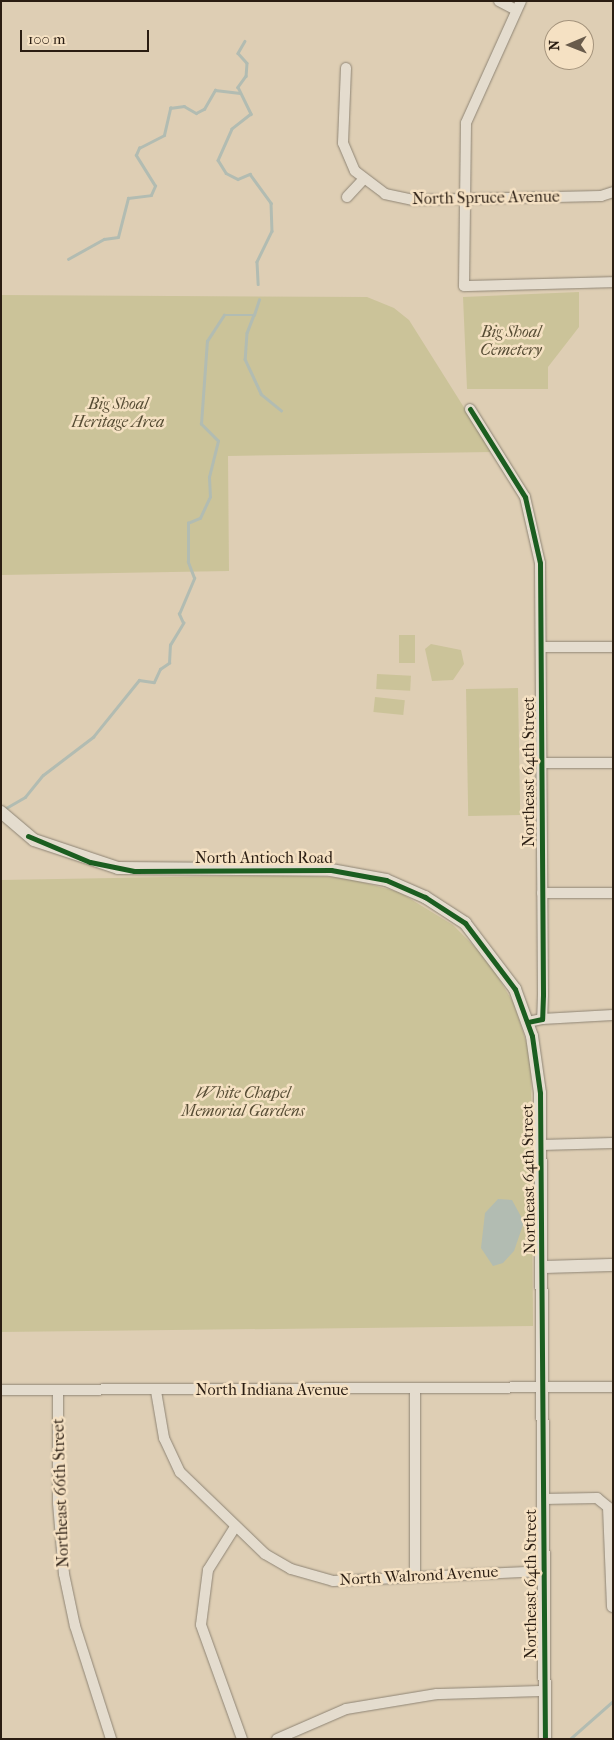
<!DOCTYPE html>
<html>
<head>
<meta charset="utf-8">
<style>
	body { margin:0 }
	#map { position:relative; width:614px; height:1740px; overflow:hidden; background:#deceb4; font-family:"IM FELL French Canon",serif }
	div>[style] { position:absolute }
	.green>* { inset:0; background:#cbc399; transform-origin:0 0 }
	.water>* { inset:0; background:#b2bcb2 }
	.stream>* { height:2.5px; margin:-1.25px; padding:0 1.25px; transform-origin:1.25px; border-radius:1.25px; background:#b2bcb2 }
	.roads { filter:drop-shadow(0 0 1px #8f8575) drop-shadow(0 0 1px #8f8575) }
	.minor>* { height:10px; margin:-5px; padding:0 5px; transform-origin:5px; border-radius:5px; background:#e4dcce }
	.tertiary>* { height:12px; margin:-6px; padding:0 6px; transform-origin:6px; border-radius:6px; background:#e4dcce }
	.cycleway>* { height:5px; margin:-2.5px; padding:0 2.5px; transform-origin:2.5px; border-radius:2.5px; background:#1b5e20 }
	span { translate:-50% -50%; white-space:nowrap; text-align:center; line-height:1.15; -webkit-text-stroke:5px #f5e1c3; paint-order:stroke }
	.street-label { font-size:16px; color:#2a1d12 }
	.park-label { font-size:16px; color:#564c34; font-style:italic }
	.frame { position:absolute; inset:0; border:2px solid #2a1d12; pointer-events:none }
	.north { position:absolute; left:544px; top:20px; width:50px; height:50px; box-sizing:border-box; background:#f5e1c3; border:1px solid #a4937c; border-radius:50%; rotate:269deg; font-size:14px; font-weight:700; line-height:20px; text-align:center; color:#2a1d12 }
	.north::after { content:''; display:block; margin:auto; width:18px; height:22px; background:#695b4b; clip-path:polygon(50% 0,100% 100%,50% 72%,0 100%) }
	.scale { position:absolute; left:20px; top:30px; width:129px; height:22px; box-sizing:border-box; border:2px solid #2a1d12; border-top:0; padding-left:6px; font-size:15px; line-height:18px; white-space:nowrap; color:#2a1d12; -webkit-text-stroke:4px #f5e1c3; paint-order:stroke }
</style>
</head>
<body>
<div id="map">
	<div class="green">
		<i style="clip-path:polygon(579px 292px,579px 327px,548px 367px,548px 389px,467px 389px,463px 297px)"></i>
		<i style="clip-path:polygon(1px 295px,367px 297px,394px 308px,409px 320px,492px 452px,228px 456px,229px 571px,1px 575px)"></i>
		<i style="left:415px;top:635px;width:28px;height:16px;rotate:90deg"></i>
		<i style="clip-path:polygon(431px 644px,461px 650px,464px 664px,453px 680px,432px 681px,425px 649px)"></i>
		<i style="left:377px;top:674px;width:34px;height:15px;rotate:3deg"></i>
		<i style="left:518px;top:688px;width:127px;height:52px;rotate:89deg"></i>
		<i style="left:375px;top:697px;width:30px;height:15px;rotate:6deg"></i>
		<i style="clip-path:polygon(290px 875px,346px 878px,399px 892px,453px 925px,488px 960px,514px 1004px,531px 1057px,533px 1326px,1px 1332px,1px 880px)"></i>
	</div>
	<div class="water">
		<i style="clip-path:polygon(498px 1199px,512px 1200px,524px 1222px,514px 1251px,503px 1263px,493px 1266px,481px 1248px,485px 1213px)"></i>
	</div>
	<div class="stream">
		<i style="left:245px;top:41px;width:14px;rotate:120deg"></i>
		<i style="left:238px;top:53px;width:13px;rotate:48deg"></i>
		<i style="left:247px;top:63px;width:13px;rotate:94deg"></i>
		<i style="left:246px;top:76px;width:14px;rotate:126deg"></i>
		<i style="left:238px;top:87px;width:30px;rotate:64deg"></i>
		<i style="left:251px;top:114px;width:24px;rotate:142deg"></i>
		<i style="left:232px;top:129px;width:34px;rotate:114deg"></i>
		<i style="left:218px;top:160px;width:15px;rotate:58deg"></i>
		<i style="left:226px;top:173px;width:13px;rotate:27deg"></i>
		<i style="left:238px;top:179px;width:13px;rotate:-23deg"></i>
		<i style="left:250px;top:174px;width:36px;rotate:54deg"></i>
		<i style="left:271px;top:203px;width:28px;rotate:88deg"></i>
		<i style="left:272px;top:231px;width:34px;rotate:116deg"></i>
		<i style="left:257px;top:262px;width:22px;rotate:87deg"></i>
		<i style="left:68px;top:259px;width:41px;rotate:-29.1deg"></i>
		<i style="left:104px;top:239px;width:14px;rotate:-8deg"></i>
		<i style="left:118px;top:237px;width:40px;rotate:-75.6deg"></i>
		<i style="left:128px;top:198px;width:23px;rotate:-7deg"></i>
		<i style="left:151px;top:195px;width:10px;rotate:-66deg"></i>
		<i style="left:155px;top:186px;width:36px;rotate:-122deg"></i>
		<i style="left:136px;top:155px;width:8px;rotate:-67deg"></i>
		<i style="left:139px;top:148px;width:28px;rotate:-27deg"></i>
		<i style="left:164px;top:135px;width:28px;rotate:-77deg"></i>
		<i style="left:170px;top:108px;width:14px;rotate:-8deg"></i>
		<i style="left:184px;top:106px;width:14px;rotate:30deg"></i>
		<i style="left:196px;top:113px;width:9px;rotate:-27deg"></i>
		<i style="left:204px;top:109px;width:22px;rotate:-60deg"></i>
		<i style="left:215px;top:90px;width:25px;rotate:7deg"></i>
		<i style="left:254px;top:315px;width:19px;rotate:111deg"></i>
		<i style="left:247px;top:333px;width:26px;rotate:94deg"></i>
		<i style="left:245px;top:359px;width:38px;rotate:65deg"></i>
		<i style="left:261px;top:394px;width:26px;rotate:39deg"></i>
		<i style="left:6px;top:808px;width:22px;rotate:-30deg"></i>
		<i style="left:25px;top:797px;width:28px;rotate:-51deg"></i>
		<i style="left:43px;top:775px;width:63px;rotate:-37.2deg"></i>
		<i style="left:93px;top:737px;width:73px;rotate:-51.1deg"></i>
		<i style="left:139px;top:680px;width:15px;rotate:8deg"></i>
		<i style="left:154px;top:682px;width:14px;rotate:-65deg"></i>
		<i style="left:160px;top:669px;width:11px;rotate:-34deg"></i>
		<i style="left:169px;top:663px;width:18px;rotate:-87deg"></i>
		<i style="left:170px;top:645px;width:26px;rotate:-59deg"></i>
		<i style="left:183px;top:623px;width:10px;rotate:-114deg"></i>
		<i style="left:179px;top:614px;width:39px;rotate:-67deg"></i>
		<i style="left:194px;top:578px;width:17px;rotate:-111deg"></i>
		<i style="left:188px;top:562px;width:39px;rotate:-90deg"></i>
		<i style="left:188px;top:523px;width:13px;rotate:-23deg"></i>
		<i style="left:200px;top:518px;width:23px;rotate:-65deg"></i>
		<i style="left:210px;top:497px;width:20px;rotate:-93deg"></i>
		<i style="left:209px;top:477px;width:37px;rotate:-76deg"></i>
		<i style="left:218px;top:441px;width:24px;rotate:-135deg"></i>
		<i style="left:201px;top:424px;width:83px;rotate:-85.9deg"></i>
		<i style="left:207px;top:341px;width:31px;rotate:-57deg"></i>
		<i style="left:224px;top:315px;width:30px"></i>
		<i style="left:254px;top:315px;width:16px;rotate:-72deg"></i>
		<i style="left:570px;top:1739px;width:57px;rotate:-41.5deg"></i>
	</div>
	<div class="roads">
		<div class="minor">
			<i style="left:499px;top:1px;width:19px;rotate:28deg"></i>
			<i style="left:521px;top:1px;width:134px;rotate:114.3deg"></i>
			<i style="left:466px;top:123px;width:163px;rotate:90.7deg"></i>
			<i style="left:464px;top:286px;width:149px;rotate:-1.5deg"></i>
			<i style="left:346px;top:68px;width:75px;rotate:92.3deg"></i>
			<i style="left:343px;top:143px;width:30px;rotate:67deg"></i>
			<i style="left:355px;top:171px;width:38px;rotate:37deg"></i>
			<i style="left:385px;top:194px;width:30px;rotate:12deg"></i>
			<i style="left:414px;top:200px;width:49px;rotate:-1.2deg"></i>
			<i style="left:463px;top:199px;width:138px;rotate:-1.2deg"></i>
			<i style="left:601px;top:196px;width:13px;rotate:-18deg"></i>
			<i style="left:347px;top:197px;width:23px;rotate:-47deg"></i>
			<i style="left:470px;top:409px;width:104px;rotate:58deg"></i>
			<i style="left:525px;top:497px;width:68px;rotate:77.2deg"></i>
			<i style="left:540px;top:563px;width:432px;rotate:89.6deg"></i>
			<i style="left:543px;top:995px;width:24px;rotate:92deg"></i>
			<i style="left:542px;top:1019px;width:14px;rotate:168deg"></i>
			<i style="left:541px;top:647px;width:72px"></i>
			<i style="left:542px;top:763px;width:71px"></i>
			<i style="left:542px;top:893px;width:71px"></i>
			<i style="left:542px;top:1019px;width:71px;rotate:-3.2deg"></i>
			<i style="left:541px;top:1145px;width:72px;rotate:-1.6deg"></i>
			<i style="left:415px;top:1389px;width:188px;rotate:90deg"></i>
			<i style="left:1px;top:1390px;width:612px;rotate:-0.28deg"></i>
			<i style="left:58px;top:1390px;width:113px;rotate:90deg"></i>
			<i style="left:58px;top:1503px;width:71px;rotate:85.2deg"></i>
			<i style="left:64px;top:1574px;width:53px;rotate:78.1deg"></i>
			<i style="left:75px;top:1626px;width:119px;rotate:72.3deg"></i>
			<i style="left:156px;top:1391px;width:48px;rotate:80.3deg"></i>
			<i style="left:164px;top:1438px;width:38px;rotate:65deg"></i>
			<i style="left:180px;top:1472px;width:118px;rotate:44deg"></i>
			<i style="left:265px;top:1554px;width:30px;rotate:30deg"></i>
			<i style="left:291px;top:1569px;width:44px;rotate:15.9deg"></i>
			<i style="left:333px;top:1581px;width:210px;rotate:-2.7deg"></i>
			<i style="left:543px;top:1499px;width:54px;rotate:-1.1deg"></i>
			<i style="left:597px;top:1498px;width:14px;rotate:39deg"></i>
			<i style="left:608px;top:1507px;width:100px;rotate:87.7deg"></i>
			<i style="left:235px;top:1527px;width:51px;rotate:122.1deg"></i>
			<i style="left:208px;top:1570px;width:55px;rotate:97.3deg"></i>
			<i style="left:201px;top:1625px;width:121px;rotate:70.2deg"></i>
			<i style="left:277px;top:1739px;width:75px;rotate:-23.5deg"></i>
			<i style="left:346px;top:1709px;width:92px;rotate:-9.4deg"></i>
			<i style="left:437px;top:1694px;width:107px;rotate:-1.6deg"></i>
		</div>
		<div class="tertiary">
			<i style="left:1px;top:812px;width:43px;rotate:40.3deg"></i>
			<i style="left:34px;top:840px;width:89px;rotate:18.4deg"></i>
			<i style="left:118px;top:868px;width:213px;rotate:0.5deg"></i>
			<i style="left:331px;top:870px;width:56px;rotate:10.3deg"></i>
			<i style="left:386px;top:880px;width:43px;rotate:23.6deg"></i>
			<i style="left:425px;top:897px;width:48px;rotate:33deg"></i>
			<i style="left:465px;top:923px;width:83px;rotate:52.9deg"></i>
			<i style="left:515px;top:989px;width:50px;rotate:70.1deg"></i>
			<i style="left:532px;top:1036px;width:58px;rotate:82deg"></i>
			<i style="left:540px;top:1093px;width:646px;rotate:89.56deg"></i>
			<i style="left:542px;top:1267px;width:71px;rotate:-1.6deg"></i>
		</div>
	</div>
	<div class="cycleway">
		<i style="left:470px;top:409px;width:104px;rotate:58deg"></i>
		<i style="left:525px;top:497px;width:68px;rotate:77.2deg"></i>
		<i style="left:540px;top:563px;width:432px;rotate:89.6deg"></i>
		<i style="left:543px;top:995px;width:24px;rotate:92deg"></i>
		<i style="left:542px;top:1019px;width:14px;rotate:168deg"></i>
		<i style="left:28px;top:836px;width:67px;rotate:22.8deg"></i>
		<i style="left:90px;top:862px;width:45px;rotate:11.6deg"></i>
		<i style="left:134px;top:871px;width:197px;rotate:-0.3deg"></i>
		<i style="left:331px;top:870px;width:56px;rotate:10.3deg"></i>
		<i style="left:386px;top:880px;width:43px;rotate:23.6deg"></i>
		<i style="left:425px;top:897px;width:48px;rotate:33deg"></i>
		<i style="left:465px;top:923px;width:83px;rotate:52.9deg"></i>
		<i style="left:515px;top:989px;width:50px;rotate:70.1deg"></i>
		<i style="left:532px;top:1036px;width:58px;rotate:82deg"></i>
		<i style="left:540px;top:1093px;width:646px;rotate:89.56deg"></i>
	</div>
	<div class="street-label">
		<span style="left:486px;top:198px;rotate:-1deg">North Spruce Avenue</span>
		<span style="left:529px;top:772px;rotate:-90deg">Northeast 64th Street</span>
		<span style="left:264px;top:858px">North Antioch Road</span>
		<span style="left:529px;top:1179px;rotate:-91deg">Northeast 64th Street</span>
		<span style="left:272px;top:1390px">North Indiana Avenue</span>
		<span style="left:61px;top:1493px;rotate:-92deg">Northeast 66th Street</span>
		<span style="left:419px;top:1576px;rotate:-3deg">North Walrond Avenue</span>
		<span style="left:531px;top:1584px;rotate:-90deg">Northeast 64th Street</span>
	</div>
	<div class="park-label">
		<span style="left:511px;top:341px">Big Shoal<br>Cemetery</span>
		<span style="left:118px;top:413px">Big Shoal<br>Heritage Area</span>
		<span style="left:243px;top:1102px">White Chapel<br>Memorial Gardens</span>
	</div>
	<div class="frame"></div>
	<div class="north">N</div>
	<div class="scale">100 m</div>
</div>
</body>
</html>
